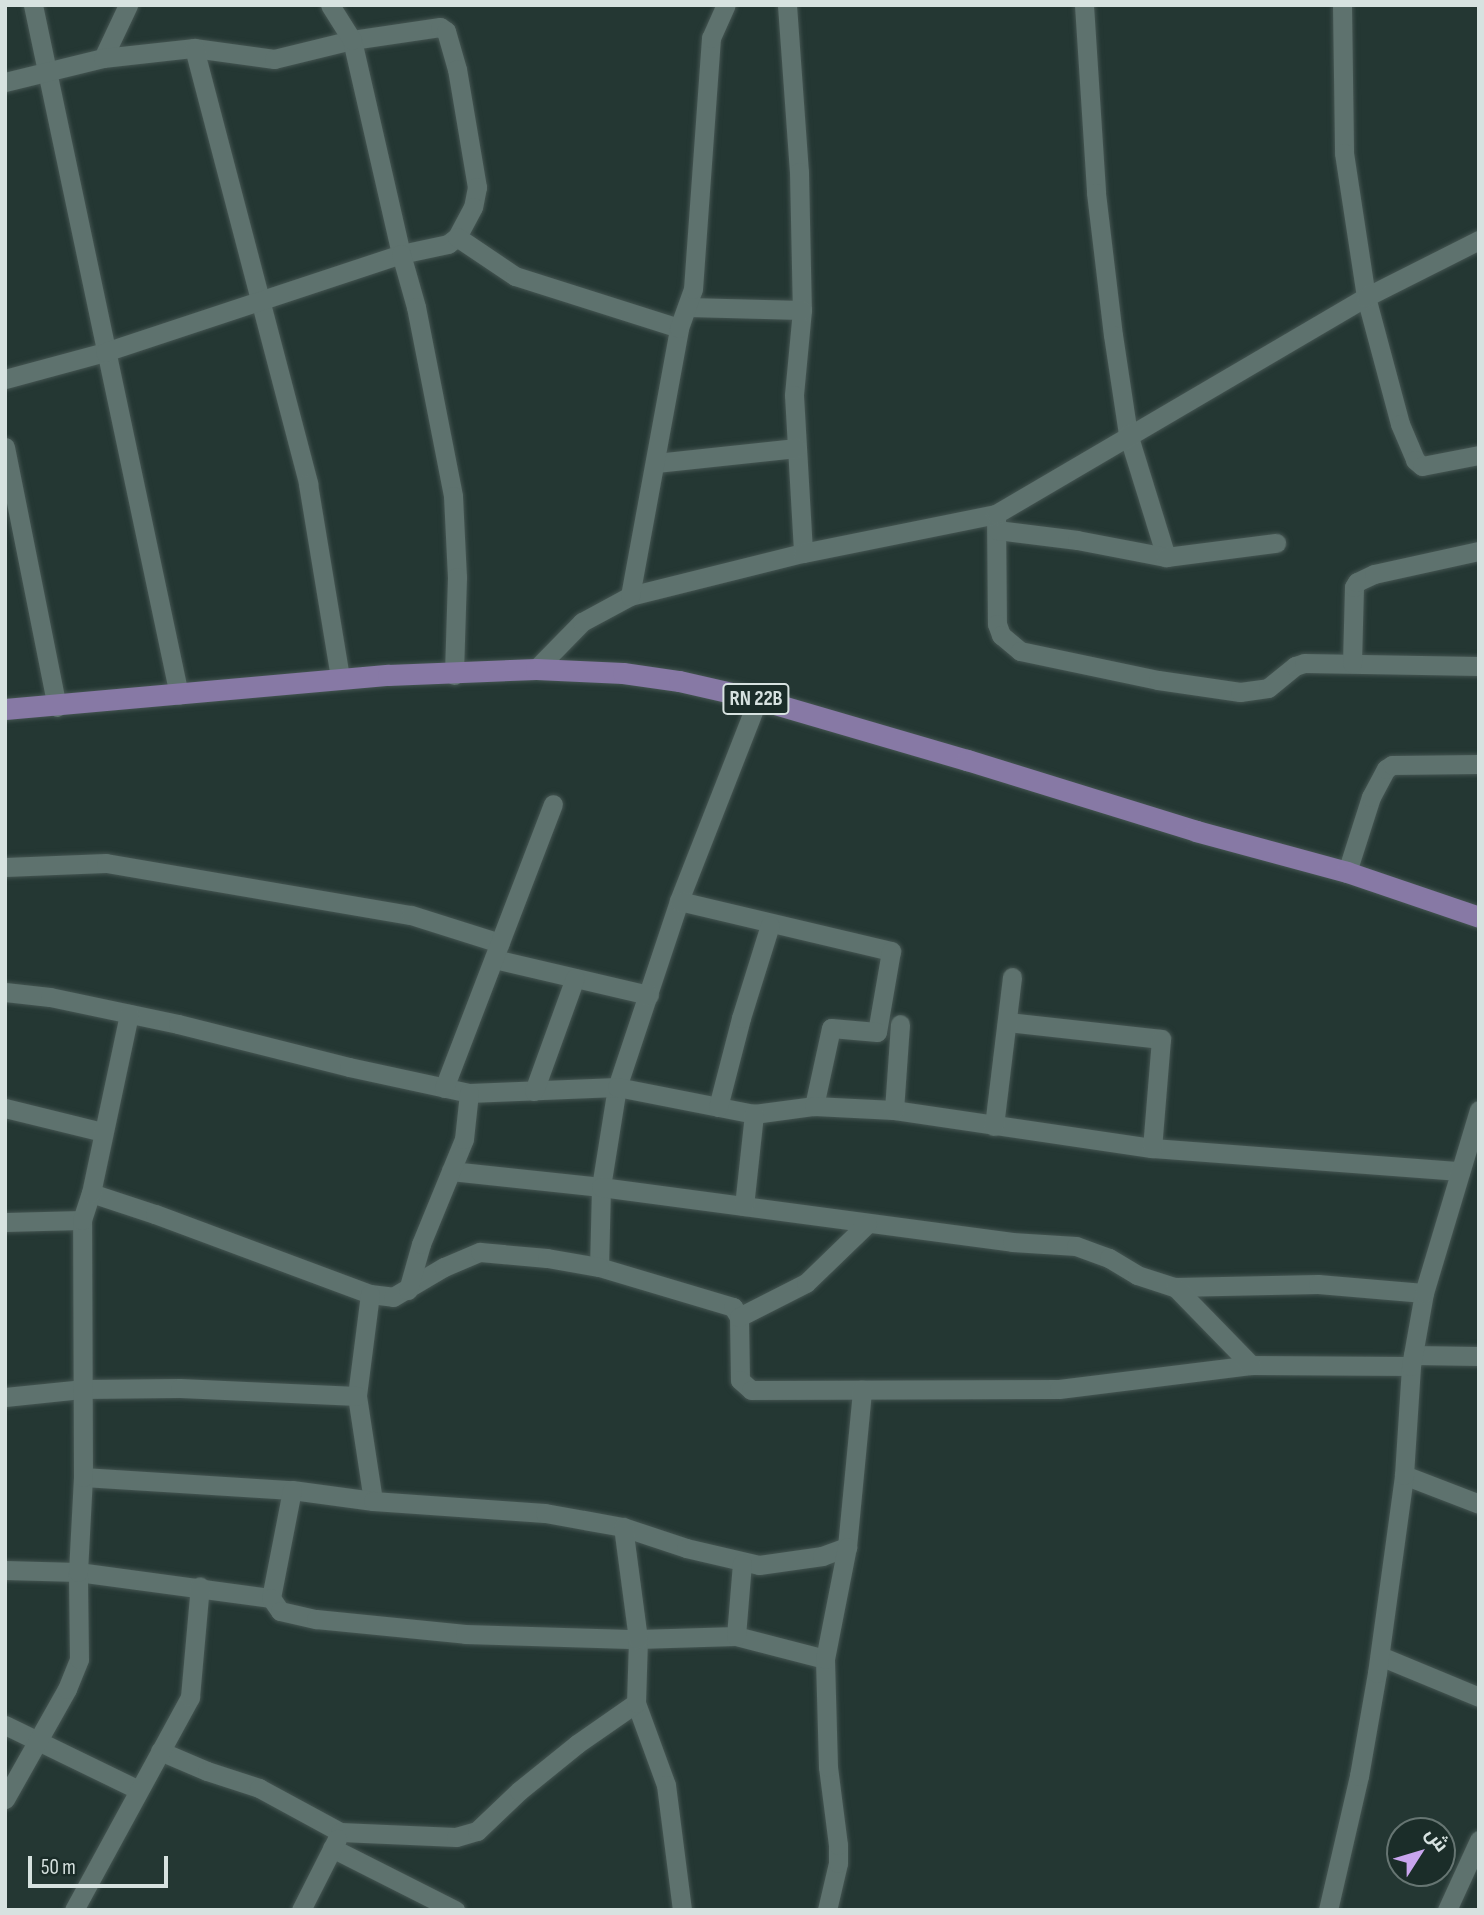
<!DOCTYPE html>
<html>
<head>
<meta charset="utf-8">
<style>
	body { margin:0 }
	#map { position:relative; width:1484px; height:1915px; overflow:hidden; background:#243733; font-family:"Sofia Sans Condensed",Cairo,sans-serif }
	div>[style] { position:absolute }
	.roads { filter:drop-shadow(0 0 2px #455552) drop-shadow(0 0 2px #455552) }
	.minor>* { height:19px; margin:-9.5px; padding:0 9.5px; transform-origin:9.5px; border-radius:9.5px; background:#5e726e }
	.major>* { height:21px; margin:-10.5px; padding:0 10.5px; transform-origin:10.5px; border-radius:10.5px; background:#8779a5 }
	span { translate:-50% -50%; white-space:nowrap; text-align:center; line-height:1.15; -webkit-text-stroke:7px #1b2d29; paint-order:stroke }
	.shield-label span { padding:2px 5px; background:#1b2d29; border:2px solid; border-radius:5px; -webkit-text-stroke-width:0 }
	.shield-label { font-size:21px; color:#d7e2e0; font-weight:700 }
	.frame { position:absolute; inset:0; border:7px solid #d7e2e0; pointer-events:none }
	.north { position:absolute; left:1386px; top:1817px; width:70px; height:70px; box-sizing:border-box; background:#1b2d29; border:2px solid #667572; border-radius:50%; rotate:53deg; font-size:19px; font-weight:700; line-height:28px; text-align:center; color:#d7e2e0 }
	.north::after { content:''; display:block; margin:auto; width:24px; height:32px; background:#c9a5ee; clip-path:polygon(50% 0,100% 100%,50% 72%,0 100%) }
	.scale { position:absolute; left:28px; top:1856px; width:140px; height:32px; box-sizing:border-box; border:4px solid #d7e2e0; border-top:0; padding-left:9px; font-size:21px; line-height:24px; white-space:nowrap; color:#d7e2e0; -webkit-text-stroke:5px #1b2d29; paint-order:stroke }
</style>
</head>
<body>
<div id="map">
	<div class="roads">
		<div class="minor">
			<i style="left:33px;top:5px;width:705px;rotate:78.05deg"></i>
			<i style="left:787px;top:5px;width:167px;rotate:85.9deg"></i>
			<i style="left:799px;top:172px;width:138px;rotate:88.8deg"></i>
			<i style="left:802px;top:310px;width:85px;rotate:95.4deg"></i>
			<i style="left:794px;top:395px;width:158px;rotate:86.7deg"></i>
			<i style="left:1084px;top:5px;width:188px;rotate:86.3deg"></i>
			<i style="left:1096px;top:193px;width:143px;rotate:83.2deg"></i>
			<i style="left:1113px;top:335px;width:100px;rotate:81.4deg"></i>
			<i style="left:1128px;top:434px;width:129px;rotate:72.8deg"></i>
			<i style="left:1342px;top:5px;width:148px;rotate:89.2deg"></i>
			<i style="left:1344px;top:153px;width:146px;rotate:81.3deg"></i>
			<i style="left:1366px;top:297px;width:131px;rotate:75deg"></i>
			<i style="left:1400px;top:424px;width:39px;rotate:67deg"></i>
			<i style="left:1415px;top:460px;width:9px;rotate:41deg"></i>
			<i style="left:1422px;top:466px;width:58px;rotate:-10.9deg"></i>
			<i style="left:194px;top:48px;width:81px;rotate:7.8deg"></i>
			<i style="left:274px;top:59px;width:80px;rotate:-13.7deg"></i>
			<i style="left:352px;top:40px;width:89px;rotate:-8.4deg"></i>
			<i style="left:440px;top:27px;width:7px;rotate:34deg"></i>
			<i style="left:446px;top:31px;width:40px;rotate:74deg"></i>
			<i style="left:457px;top:69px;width:120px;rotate:80.4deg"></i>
			<i style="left:477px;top:187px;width:20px;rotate:101deg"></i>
			<i style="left:473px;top:207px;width:34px;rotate:118deg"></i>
			<i style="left:457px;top:237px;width:11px;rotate:142deg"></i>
			<i style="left:448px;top:244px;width:48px;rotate:168deg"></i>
			<i style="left:401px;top:254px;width:220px;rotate:-102.9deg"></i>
			<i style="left:352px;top:40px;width:41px;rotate:-122.2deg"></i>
			<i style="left:103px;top:58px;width:59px;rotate:-64.7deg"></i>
			<i style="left:5px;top:82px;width:101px;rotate:-13.8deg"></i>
			<i style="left:103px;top:58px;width:92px;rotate:-6.3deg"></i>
			<i style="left:194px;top:48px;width:451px;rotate:75.3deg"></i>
			<i style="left:308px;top:484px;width:197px;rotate:80.6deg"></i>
			<i style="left:457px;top:237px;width:70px;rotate:33.9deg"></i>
			<i style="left:515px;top:276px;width:172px;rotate:17.6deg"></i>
			<i style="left:688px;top:307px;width:114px;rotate:1.5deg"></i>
			<i style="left:5px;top:379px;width:104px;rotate:-15.1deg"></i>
			<i style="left:105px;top:352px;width:312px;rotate:-18.3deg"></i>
			<i style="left:401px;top:254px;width:55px;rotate:74.2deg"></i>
			<i style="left:416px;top:307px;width:193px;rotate:78.9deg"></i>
			<i style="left:453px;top:496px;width:81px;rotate:87.2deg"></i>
			<i style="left:457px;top:577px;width:98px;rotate:91.8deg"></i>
			<i style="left:5px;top:447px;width:265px;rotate:78.7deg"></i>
			<i style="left:656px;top:463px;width:141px;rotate:-6.1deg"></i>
			<i style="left:996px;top:514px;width:110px;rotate:89.5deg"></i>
			<i style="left:997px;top:624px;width:12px;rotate:70deg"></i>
			<i style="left:1001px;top:635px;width:25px;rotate:40deg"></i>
			<i style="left:1020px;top:651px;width:141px;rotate:11.9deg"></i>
			<i style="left:1158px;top:680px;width:83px;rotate:8.3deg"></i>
			<i style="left:1240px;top:692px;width:28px;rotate:-8deg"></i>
			<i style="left:1268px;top:688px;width:35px;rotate:-39deg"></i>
			<i style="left:1295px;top:666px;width:9px;rotate:-18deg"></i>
			<i style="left:1304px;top:663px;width:175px;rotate:1deg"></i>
			<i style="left:997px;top:530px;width:81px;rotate:7.1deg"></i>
			<i style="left:1077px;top:540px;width:91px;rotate:10.8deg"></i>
			<i style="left:1166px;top:557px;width:111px;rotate:-7.3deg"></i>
			<i style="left:630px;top:596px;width:178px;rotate:-14deg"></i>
			<i style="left:803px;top:553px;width:197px;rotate:-11.4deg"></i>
			<i style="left:996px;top:514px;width:429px;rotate:-30.4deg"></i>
			<i style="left:1366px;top:297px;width:127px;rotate:-26.8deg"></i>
			<i style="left:1352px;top:663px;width:76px;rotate:-88.5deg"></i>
			<i style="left:1354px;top:587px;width:6px;rotate:-59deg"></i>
			<i style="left:1357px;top:582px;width:19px;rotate:-25deg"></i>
			<i style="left:1374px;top:574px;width:107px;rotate:-12.4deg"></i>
			<i style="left:536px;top:669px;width:66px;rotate:-45.6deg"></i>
			<i style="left:582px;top:622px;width:55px;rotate:-28.4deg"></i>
			<i style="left:630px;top:596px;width:272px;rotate:-79.6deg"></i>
			<i style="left:679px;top:328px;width:41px;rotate:-70.3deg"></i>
			<i style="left:693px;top:289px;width:252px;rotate:-85.9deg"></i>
			<i style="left:711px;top:38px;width:36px;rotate:-66deg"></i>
			<i style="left:758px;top:699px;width:217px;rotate:111.4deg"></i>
			<i style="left:679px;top:901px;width:196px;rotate:108.4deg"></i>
			<i style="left:617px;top:1087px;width:101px;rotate:99.1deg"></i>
			<i style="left:601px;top:1187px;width:80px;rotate:91.4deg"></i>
			<i style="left:599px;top:1267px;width:140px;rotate:16.6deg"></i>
			<i style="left:733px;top:1307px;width:12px;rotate:59deg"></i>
			<i style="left:739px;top:1317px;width:63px;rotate:89.1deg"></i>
			<i style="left:740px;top:1380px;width:15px;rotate:42deg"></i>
			<i style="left:751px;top:1390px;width:308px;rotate:-0.2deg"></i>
			<i style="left:1059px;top:1389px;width:193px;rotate:-7.1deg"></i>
			<i style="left:1251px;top:1365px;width:160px;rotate:0.4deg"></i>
			<i style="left:5px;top:867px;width:101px;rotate:-2.3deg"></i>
			<i style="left:106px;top:863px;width:309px;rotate:9.7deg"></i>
			<i style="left:411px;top:915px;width:93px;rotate:17.5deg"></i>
			<i style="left:1347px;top:872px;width:79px;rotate:-72.3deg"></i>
			<i style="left:1371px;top:797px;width:32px;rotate:-62deg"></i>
			<i style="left:1386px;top:769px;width:7px;rotate:-34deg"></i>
			<i style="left:1392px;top:765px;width:87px;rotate:-0.7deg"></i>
			<i style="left:679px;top:901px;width:218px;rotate:13.3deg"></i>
			<i style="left:891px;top:951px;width:82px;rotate:99.8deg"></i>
			<i style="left:877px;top:1032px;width:46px;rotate:-175deg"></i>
			<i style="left:831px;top:1028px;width:80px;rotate:102.3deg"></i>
			<i style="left:494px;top:959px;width:159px;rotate:13.1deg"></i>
			<i style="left:5px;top:992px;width:45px;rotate:6.3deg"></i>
			<i style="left:50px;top:997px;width:131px;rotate:11.9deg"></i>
			<i style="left:178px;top:1024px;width:176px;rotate:14.1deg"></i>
			<i style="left:349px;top:1067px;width:123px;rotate:12.2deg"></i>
			<i style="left:469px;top:1093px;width:148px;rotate:-2.3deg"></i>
			<i style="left:617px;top:1087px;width:140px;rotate:11.1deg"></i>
			<i style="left:754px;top:1114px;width:61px;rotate:-7.6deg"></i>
			<i style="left:814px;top:1106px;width:80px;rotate:2.9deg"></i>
			<i style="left:894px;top:1110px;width:261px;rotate:8.4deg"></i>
			<i style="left:1152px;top:1148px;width:309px;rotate:4.3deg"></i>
			<i style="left:1008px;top:1022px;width:154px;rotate:6.3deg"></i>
			<i style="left:1161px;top:1039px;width:109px;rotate:94.7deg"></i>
			<i style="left:444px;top:1088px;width:304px;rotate:-69deg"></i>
			<i style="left:534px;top:1091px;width:120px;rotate:-70.1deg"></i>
			<i style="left:718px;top:1107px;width:92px;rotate:-75.5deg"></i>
			<i style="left:741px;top:1018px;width:97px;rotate:-72.7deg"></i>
			<i style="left:5px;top:1108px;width:101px;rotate:13.8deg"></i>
			<i style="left:894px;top:1110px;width:86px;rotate:-86deg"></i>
			<i style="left:994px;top:1126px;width:150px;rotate:-83.1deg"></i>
			<i style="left:451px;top:1171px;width:151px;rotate:6.1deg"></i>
			<i style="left:601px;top:1187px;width:415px;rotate:7.6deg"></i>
			<i style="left:1012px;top:1242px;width:64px;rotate:3.6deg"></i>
			<i style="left:1076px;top:1246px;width:35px;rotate:20deg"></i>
			<i style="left:1109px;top:1258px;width:33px;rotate:31deg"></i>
			<i style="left:1137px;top:1275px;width:40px;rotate:18deg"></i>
			<i style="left:1175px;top:1287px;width:143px;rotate:-1.2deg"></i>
			<i style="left:1318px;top:1284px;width:106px;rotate:4.9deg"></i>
			<i style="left:91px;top:1193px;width:67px;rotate:18.2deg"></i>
			<i style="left:155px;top:1214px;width:229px;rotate:20.4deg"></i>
			<i style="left:370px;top:1294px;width:23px;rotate:7deg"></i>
			<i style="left:393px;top:1297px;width:59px;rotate:-30.5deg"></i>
			<i style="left:444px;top:1267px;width:39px;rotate:-23deg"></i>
			<i style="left:480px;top:1252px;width:67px;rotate:5.1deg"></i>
			<i style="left:547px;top:1258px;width:53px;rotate:9.8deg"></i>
			<i style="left:744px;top:1206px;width:93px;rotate:-83.8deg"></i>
			<i style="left:5px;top:1222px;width:77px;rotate:-1.5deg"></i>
			<i style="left:1175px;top:1287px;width:109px;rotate:45.7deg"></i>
			<i style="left:408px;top:1290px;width:48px;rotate:-74.2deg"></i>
			<i style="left:421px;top:1244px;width:113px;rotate:-67.7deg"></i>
			<i style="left:464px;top:1139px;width:46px;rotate:-83.8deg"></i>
			<i style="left:370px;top:1294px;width:103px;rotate:97.3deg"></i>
			<i style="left:357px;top:1396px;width:106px;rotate:81.3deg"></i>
			<i style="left:739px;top:1317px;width:75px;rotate:-26.9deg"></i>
			<i style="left:806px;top:1283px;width:85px;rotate:-44deg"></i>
			<i style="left:1413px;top:1355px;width:66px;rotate:0.9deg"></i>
			<i style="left:5px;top:1397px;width:77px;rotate:-5.9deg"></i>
			<i style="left:82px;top:1389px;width:98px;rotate:-0.6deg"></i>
			<i style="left:180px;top:1388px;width:177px;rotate:2.6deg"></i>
			<i style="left:1404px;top:1475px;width:80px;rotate:21.1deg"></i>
			<i style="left:83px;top:1477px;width:209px;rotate:3.6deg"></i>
			<i style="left:292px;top:1490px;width:82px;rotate:7.7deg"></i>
			<i style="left:373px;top:1501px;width:172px;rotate:4deg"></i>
			<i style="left:545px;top:1513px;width:79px;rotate:10.2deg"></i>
			<i style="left:623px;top:1527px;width:66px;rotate:18.4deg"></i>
			<i style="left:686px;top:1548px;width:75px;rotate:13.1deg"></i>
			<i style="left:759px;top:1565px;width:64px;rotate:-8.1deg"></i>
			<i style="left:822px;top:1556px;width:27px;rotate:-20deg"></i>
			<i style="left:847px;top:1547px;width:158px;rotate:-84.5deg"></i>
			<i style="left:5px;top:1570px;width:73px;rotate:1.6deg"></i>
			<i style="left:78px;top:1572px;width:195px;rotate:7.7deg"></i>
			<i style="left:271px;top:1598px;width:110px;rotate:-79deg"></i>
			<i style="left:271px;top:1598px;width:16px;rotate:55deg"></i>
			<i style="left:280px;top:1611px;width:37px;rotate:13deg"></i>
			<i style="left:316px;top:1619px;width:150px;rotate:5.7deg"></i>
			<i style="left:465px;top:1634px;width:173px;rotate:1.7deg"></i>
			<i style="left:638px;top:1639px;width:98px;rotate:-1.8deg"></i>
			<i style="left:736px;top:1636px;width:92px;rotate:14.5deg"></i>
			<i style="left:736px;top:1636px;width:73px;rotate:-85.3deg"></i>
			<i style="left:1380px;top:1656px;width:107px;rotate:22.5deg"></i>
			<i style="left:636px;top:1703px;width:87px;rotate:69.9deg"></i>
			<i style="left:666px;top:1785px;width:126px;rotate:82.7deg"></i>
			<i style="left:5px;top:1725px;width:147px;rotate:25.9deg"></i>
			<i style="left:160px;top:1751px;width:51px;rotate:23.1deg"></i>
			<i style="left:207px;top:1771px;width:55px;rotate:18.1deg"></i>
			<i style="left:259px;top:1788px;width:92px;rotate:28.5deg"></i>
			<i style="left:340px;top:1832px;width:116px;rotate:2.5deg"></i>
			<i style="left:456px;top:1837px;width:22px;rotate:-16deg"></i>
			<i style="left:477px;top:1831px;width:58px;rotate:-43.6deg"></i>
			<i style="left:519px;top:1791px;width:75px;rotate:-39deg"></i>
			<i style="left:577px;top:1744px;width:72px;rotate:-34.8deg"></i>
			<i style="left:636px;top:1703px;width:64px;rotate:-88.2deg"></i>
			<i style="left:638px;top:1639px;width:113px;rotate:-97.6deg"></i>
			<i style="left:5px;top:1799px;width:126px;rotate:-60.6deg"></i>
			<i style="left:67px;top:1689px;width:32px;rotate:-68deg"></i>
			<i style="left:79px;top:1659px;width:87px;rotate:-90.7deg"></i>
			<i style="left:78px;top:1572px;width:95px;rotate:-87deg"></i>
			<i style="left:83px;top:1477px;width:257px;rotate:-90.2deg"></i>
			<i style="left:82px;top:1220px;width:28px;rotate:-72deg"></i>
			<i style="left:91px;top:1193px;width:183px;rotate:-78deg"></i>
			<i style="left:332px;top:1848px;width:138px;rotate:26.8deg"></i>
			<i style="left:74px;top:1910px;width:243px;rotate:-61.4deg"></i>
			<i style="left:190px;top:1697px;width:111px;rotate:-84.9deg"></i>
			<i style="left:301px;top:1910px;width:80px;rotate:-63.1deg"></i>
			<i style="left:827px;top:1910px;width:48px;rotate:-76.8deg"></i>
			<i style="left:838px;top:1863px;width:18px;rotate:-90deg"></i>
			<i style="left:838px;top:1845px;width:79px;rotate:-97.3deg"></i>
			<i style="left:828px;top:1767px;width:108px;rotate:-91.6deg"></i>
			<i style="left:825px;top:1659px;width:114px;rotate:-78.9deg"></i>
			<i style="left:1328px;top:1910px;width:138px;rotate:-77deg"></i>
			<i style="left:1359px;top:1776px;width:105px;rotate:-80.1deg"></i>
			<i style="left:1377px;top:1673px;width:200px;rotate:-82.2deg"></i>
			<i style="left:1404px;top:1475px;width:109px;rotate:-86.3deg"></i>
			<i style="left:1411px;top:1366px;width:74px;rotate:-79.9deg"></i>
			<i style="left:1424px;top:1293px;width:191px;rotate:-73.3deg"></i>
			<i style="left:1447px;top:1910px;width:77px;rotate:-65.4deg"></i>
		</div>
		<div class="major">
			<i style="left:5px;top:709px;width:385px;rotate:-5.1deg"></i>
			<i style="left:388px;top:675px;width:148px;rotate:-2.3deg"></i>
			<i style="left:536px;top:669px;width:87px;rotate:2.6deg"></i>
			<i style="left:623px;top:673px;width:57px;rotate:8.1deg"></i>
			<i style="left:679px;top:681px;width:81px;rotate:12.8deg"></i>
			<i style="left:758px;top:699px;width:218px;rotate:16.3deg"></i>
			<i style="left:967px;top:760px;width:240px;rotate:17.2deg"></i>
			<i style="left:1196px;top:831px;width:156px;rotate:15.2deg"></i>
			<i style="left:1347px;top:872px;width:139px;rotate:18.8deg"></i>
		</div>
	</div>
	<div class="shield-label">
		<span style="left:756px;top:699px">RN 22B</span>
	</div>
	<div class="frame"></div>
	<div class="north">ش</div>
	<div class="scale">50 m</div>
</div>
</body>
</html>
